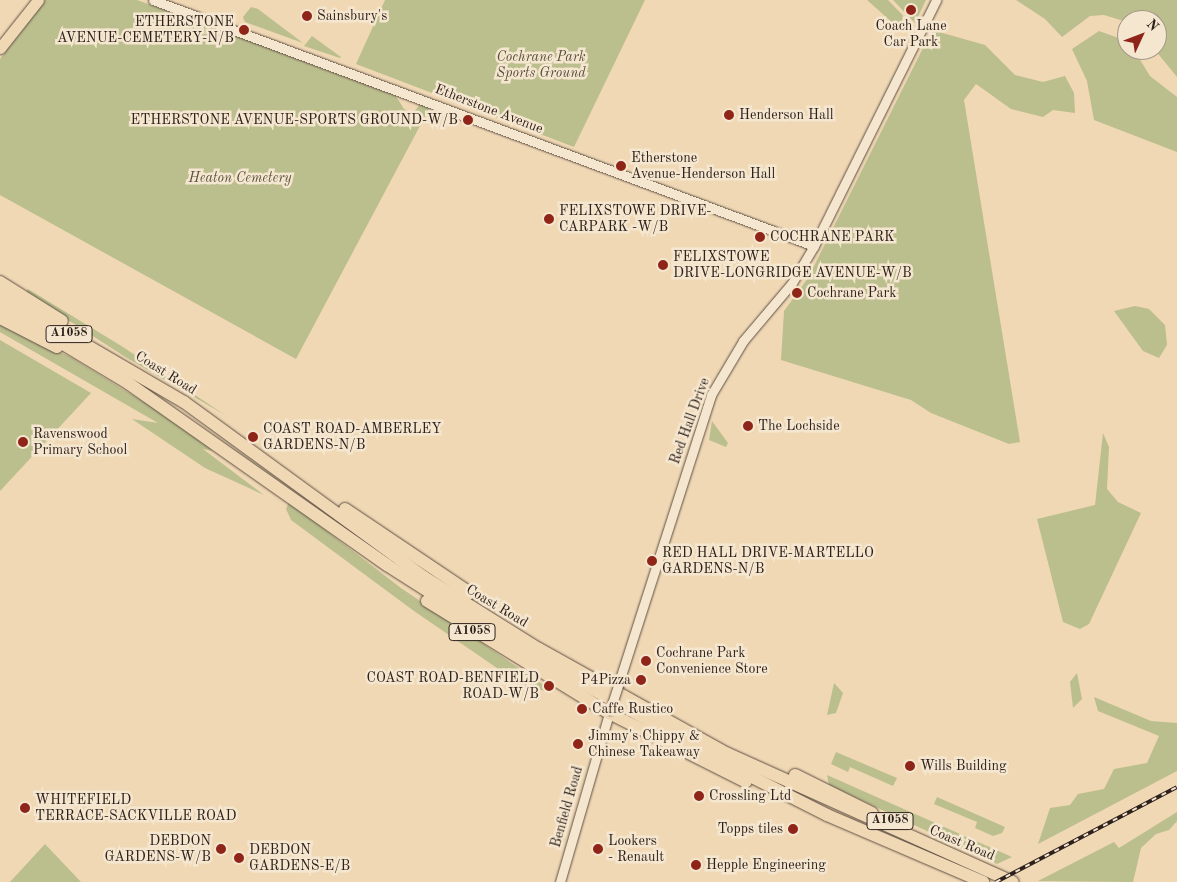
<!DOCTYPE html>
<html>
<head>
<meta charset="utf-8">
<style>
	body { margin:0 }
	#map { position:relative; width:1177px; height:882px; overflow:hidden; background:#f0d8b5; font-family:"Old Standard TT",serif }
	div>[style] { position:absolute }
	.green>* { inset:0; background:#bbbe8d }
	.roads { filter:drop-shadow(0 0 1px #5e4f42) drop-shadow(0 0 1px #5e4f42) }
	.minor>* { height:9px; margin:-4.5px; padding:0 4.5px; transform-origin:4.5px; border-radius:4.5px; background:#f5e6cf }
	.major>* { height:11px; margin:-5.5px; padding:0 5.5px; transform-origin:5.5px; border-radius:5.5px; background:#f0d8b5 }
	.highway>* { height:12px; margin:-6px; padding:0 6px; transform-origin:6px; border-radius:6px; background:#f0d8b5 }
	.rail>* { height:4px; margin-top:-2px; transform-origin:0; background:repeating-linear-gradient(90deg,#f5e6cf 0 5.5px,#2e211b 0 11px); box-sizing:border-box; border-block:1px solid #2e211b }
	.bridges { filter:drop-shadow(0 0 1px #5e4f42) drop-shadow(0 0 1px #5e4f42) }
	.minor-bridge>* { height:9px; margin:-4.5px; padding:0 4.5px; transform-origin:4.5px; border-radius:4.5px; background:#f5e6cf }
	.dots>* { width:14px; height:14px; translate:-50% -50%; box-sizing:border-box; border:2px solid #f5e6cf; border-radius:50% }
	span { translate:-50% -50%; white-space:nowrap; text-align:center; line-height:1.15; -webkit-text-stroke:5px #f5e6cf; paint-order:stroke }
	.shield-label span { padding:1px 4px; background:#f5e6cf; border:1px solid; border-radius:4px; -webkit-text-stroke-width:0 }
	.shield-label { font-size:12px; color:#2e211b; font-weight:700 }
	.poi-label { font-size:14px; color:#2e211b }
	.left { translate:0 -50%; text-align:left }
	.right { translate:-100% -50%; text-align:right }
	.park-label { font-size:14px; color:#58503d; font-style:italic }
	.street-label { font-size:14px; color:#2e211b }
	.north { position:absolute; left:1117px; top:10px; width:50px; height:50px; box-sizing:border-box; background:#f5e6cf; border:1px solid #a59787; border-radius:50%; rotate:47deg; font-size:14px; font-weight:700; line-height:20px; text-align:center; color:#2e211b }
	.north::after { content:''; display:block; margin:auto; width:18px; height:22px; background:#8f2418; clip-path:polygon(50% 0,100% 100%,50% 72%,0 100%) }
</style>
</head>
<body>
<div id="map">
	<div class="green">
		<i style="clip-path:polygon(45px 0,137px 0,394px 93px,404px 109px,413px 113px,421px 103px,430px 107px,296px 359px,0 195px,0 59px)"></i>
		<i style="clip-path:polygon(385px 0,645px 0,574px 147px,356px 64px)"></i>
		<i style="clip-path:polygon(867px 0,888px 0,911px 24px,903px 32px)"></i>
		<i style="clip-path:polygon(893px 0,926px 0,915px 23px)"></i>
		<i style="clip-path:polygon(1016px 0,1177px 0,1177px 77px,1155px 50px,1157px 20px,1127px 22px,1104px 15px,1090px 16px,1062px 37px,1045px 19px)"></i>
		<i style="clip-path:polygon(251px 7px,258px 9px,303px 43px,245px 22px,243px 17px)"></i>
		<i style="clip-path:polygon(932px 30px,985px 45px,1015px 75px,1043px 82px,1065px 76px,1074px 93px,1075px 113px,1053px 110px,1043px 117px,1011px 109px,976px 84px,964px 100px,1020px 442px,1009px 444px,931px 413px,911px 400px,781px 360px,784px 311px,808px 278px)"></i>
		<i style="clip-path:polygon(1099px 31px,1127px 41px,1127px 50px,1134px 50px,1150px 76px,1177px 97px,1177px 152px,1094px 120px,1087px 81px,1072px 49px)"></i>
		<i style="clip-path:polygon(312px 36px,341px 57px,340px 58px,304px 46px)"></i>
		<i style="clip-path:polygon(28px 289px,123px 347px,225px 415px,127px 358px,26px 293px)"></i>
		<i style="clip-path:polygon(1135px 306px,1149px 309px,1165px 325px,1167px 345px,1159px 358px,1143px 351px,1114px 311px)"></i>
		<i style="clip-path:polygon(0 322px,72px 358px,178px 423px,213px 451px,203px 449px,264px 495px,205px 468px,132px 419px,158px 423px,0 332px)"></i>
		<i style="clip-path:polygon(0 340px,91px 393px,0 491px)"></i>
		<i style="clip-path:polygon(712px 421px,728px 443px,726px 447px,709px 440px)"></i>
		<i style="clip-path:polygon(1103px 433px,1109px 447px,1107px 489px,1118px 502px,1141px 513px,1089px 624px,1080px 629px,1063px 622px,1037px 519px,1095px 505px)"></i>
		<i style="clip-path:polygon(289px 502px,401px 588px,554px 692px,526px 688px,414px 611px,291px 520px,286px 509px)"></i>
		<i style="clip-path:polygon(1077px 673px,1082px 699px,1073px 708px,1070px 682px)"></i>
		<i style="clip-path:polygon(834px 683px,843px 693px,836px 713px,827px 715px)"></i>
		<i style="clip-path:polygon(1094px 697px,1151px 721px,1177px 723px,1177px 771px,1038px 844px,1050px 808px,1070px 805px,1078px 794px,1104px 789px,1114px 769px,1147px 763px,1159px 736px,1098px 711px)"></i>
		<i style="clip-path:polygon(836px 752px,897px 778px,893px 786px,850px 767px,848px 772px,831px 764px)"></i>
		<i style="clip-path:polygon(827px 775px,1012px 857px,997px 864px,829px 785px)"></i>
		<i style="clip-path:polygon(937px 797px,1005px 827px,1002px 833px,993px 836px,975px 828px,977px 822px,934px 804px)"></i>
		<i style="clip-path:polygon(1177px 812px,1177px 821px,1169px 830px,1156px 834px,1141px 848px,1133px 882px,1038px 881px,1114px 842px,1119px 848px)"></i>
		<i style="clip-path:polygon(45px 844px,81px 882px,10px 882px)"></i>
	</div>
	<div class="roads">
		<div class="minor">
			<i style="left:153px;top:0;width:705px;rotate:20.41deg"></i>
			<i style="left:618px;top:685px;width:305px;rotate:-72.2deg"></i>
			<i style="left:711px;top:395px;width:63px;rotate:-59.3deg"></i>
			<i style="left:743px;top:341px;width:76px;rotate:-49.8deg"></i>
			<i style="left:792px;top:283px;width:43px;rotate:-59.3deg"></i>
			<i style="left:814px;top:246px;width:275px;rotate:-63.6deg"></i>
			<i style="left:560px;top:882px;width:179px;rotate:-73.8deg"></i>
		</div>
		<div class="major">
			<i style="left:0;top:48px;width:61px;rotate:-51.6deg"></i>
		</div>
		<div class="highway">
			<i style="left:0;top:282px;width:73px;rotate:32.2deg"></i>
			<i style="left:0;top:295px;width:213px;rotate:30.2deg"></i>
			<i style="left:184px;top:402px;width:297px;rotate:36.1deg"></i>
			<i style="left:424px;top:577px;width:136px;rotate:32.1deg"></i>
			<i style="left:539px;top:649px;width:216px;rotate:29.1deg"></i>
			<i style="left:728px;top:754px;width:312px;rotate:24.2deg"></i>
			<i style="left:0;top:306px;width:149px;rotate:31deg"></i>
			<i style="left:128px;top:383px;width:317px;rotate:35.1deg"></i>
			<i style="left:387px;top:565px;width:143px;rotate:32.5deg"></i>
			<i style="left:508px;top:642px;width:259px;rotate:29.1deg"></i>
			<i style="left:734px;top:768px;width:104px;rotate:26.8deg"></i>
			<i style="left:827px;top:815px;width:170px;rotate:23.2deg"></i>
			<i style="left:0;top:318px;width:64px;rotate:27deg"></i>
			<i style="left:345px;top:509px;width:151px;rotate:33.9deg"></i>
			<i style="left:427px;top:601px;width:214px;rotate:31.6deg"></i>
			<i style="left:609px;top:713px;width:153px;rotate:26.7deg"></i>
			<i style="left:795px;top:775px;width:86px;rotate:26.3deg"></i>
		</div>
	</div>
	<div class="rail">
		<i style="left:996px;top:882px;width:204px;rotate:-27.7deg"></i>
	</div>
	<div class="bridges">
		<div class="minor-bridge">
			<i style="left:610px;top:710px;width:26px;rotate:-72deg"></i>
		</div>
	</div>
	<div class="dots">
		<i style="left:911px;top:10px;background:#8f2418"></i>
		<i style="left:307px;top:16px;background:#8f2418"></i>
		<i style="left:244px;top:30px;background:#8f2418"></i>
		<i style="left:729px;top:115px;background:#8f2418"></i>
		<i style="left:468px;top:120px;background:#8f2418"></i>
		<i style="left:621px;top:166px;background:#8f2418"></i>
		<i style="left:549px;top:219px;background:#8f2418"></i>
		<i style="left:760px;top:237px;background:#8f2418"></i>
		<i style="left:663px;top:265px;background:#8f2418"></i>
		<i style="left:797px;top:293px;background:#8f2418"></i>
		<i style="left:748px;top:426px;background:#8f2418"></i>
		<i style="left:253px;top:437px;background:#8f2418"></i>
		<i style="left:23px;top:442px;background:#8f2418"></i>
		<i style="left:652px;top:561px;background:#8f2418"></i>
		<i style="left:646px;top:661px;background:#8f2418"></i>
		<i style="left:641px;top:680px;background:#8f2418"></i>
		<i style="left:549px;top:686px;background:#8f2418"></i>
		<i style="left:582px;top:709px;background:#8f2418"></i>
		<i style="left:578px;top:744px;background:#8f2418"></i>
		<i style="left:910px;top:766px;background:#8f2418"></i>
		<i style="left:699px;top:796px;background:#8f2418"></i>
		<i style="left:25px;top:808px;background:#8f2418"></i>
		<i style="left:793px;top:829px;background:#8f2418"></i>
		<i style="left:221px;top:849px;background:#8f2418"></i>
		<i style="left:598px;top:849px;background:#8f2418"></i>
		<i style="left:239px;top:858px;background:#8f2418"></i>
		<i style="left:696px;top:865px;background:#8f2418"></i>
	</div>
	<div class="shield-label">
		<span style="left:69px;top:334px">A1058</span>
		<span style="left:472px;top:632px">A1058</span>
		<span style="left:890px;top:821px">A1058</span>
	</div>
	<div class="poi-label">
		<span class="left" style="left:317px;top:16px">Sainsbury's</span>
		<span class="right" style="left:234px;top:30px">ETHERSTONE<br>AVENUE-CEMETERY-N/B</span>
		<span style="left:911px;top:34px">Coach Lane<br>Car Park</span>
		<span class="left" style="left:739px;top:115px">Henderson Hall</span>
		<span class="right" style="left:458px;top:120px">ETHERSTONE AVENUE-SPORTS GROUND-W/B</span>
		<span class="left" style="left:631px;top:166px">Etherstone<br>Avenue-Henderson Hall</span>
		<span class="left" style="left:559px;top:219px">FELIXSTOWE DRIVE-<br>CARPARK -W/B</span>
		<span class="left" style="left:770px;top:237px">COCHRANE PARK</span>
		<span class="left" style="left:673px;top:265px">FELIXSTOWE<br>DRIVE-LONGRIDGE AVENUE-W/B</span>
		<span class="left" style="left:807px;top:293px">Cochrane Park</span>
		<span class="left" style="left:758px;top:426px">The Lochside</span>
		<span class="left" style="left:263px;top:437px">COAST ROAD-AMBERLEY<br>GARDENS-N/B</span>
		<span class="left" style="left:33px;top:442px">Ravenswood<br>Primary School</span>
		<span class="left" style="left:662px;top:561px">RED HALL DRIVE-MARTELLO<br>GARDENS-N/B</span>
		<span class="left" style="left:656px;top:661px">Cochrane Park<br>Convenience Store</span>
		<span class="right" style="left:539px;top:686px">COAST ROAD-BENFIELD<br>ROAD-W/B</span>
		<span class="right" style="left:631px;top:680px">P4Pizza</span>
		<span class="left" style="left:592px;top:709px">Caffe Rustico</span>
		<span class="left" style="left:588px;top:744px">Jimmy's Chippy &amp;<br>Chinese Takeaway</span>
		<span class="left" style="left:920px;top:766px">Wills Building</span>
		<span class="left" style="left:709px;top:796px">Crossling Ltd</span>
		<span class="left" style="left:35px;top:808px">WHITEFIELD<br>TERRACE-SACKVILLE ROAD</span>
		<span class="right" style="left:783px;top:829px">Topps tiles</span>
		<span class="right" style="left:211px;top:849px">DEBDON<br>GARDENS-W/B</span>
		<span class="left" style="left:608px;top:849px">Lookers<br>- Renault</span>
		<span class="left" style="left:249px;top:858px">DEBDON<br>GARDENS-E/B</span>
		<span class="left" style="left:706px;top:865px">Hepple Engineering</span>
	</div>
	<div class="park-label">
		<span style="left:541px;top:65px">Cochrane Park<br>Sports Ground</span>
		<span style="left:240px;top:178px">Heaton Cemetery</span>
	</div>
	<div class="street-label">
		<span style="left:489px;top:109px;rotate:21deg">Etherstone Avenue</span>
		<span style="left:166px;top:373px;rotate:32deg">Coast Road</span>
		<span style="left:690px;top:421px;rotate:-70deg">Red Hall Drive</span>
		<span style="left:497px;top:606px;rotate:31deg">Coast Road</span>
		<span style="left:567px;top:807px;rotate:-74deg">Benfield Road</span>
		<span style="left:962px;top:843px;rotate:23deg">Coast Road</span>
	</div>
	<div class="north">N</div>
</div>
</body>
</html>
